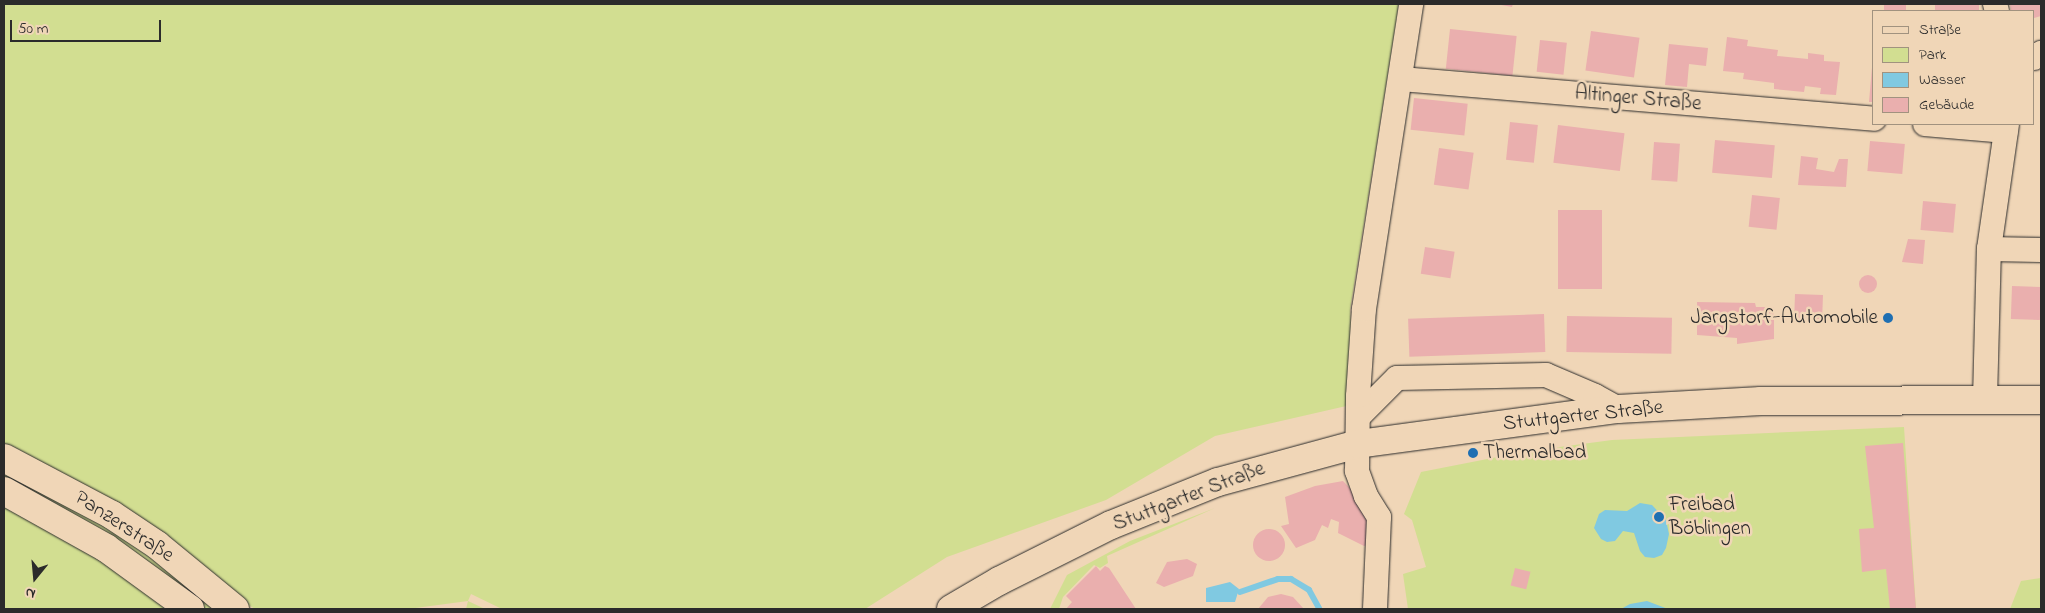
<!DOCTYPE html>
<html>
<head>
<meta charset="utf-8">
<style>
	body { margin:0 }
	#map { position:relative; width:2045px; height:613px; overflow:hidden; background:#f0d6b7; font-family:"Indie Flower",sans-serif }
	div>[style] { position:absolute }
	.green>* { inset:0; background:#d2de91 }
	.water>* { inset:0; background:#80c9e1 }
	.stream>* { height:6px; margin:-3px; padding:0 3px; transform-origin:3px; border-radius:3px; background:#80c9e1 }
	.building>* { inset:0; background:#eaafae; transform-origin:0 0 }
	.round { border-radius:50% }
	.roads { filter:drop-shadow(0 0 1px #2b2b2b) drop-shadow(0 0 1px #2b2b2b) }
	.minor>* { height:24px; margin:-12px; padding:0 12px; transform-origin:12px; border-radius:12px; background:#f0d6b7 }
	.major>* { height:28px; margin:-14px; padding:0 14px; transform-origin:14px; border-radius:14px; background:#f0d6b7 }
	.dots>* { width:14px; height:14px; translate:-50% -50%; box-sizing:border-box; border:2px solid #f0d6b7; border-radius:50% }
	span { translate:-50% -50%; white-space:nowrap; text-align:center; line-height:1.15; -webkit-text-stroke:5px #f0d6b7; paint-order:stroke }
	.street-label { font-size:21px; color:#2b2b2b }
	.poi-label { font-size:21px; color:#2b2b2b }
	.right { translate:-100% -50%; text-align:right }
	.left { translate:0 -50%; text-align:left }
	.frame { position:absolute; inset:0; border:5px solid #2b2b2b; pointer-events:none }
	.legend { position:absolute; left:1872px; top:10px; width:162px; height:115px; box-sizing:border-box; background:#f0d6b7; border:1px solid #a1927f; margin:0; padding:6px 9px; list-style:none; font-size:15px; color:#2b2b2b }
	.legend li { display:flex; align-items:center; gap:10px; height:25px }
	.legend b { width:25px; border:1px solid #a1927f }
	.north { position:absolute; left:10px; top:553px; width:50px; height:50px; -webkit-text-stroke:4px #f0d6b7; paint-order:stroke; rotate:197deg; font-size:14px; font-weight:700; line-height:20px; text-align:center; color:#2b2b2b }
	.north::after { content:''; display:block; margin:auto; width:18px; height:22px; background:#2b2b2b; clip-path:polygon(50% 0,100% 100%,50% 72%,0 100%) }
	.scale { position:absolute; left:10px; top:20px; width:151px; height:22px; box-sizing:border-box; border:2px solid #2b2b2b; border-top:0; padding-left:6px; font-size:15px; line-height:18px; white-space:nowrap; color:#2b2b2b; -webkit-text-stroke:4px #f0d6b7; paint-order:stroke }
</style>
</head>
<body>
<div id="map">
	<div class="green">
		<i style="clip-path:polygon(4px 4px,1399px 4px,1350px 310px,1355px 404px,1215px 436px,1106px 500px,947px 557px,865px 609px,502px 609px,471px 594px,468px 601px,485px 609px,466px 609px,468px 601px,408px 609px,255px 609px,250px 606px,247px 609px,4px 609px)"></i>
		<i style="clip-path:polygon(1904px 427px,1916px 609px,1408px 609px,1403px 574px,1426px 567px,1412px 520px,1404px 514px,1421px 472px,1523px 452px,1612px 440px)"></i>
		<i style="clip-path:polygon(1215px 508px,1107px 556px,1108px 563px,1100px 568px,1094px 565px,1063px 597px,1059px 609px,1050px 609px,1067px 575px,1130px 541px)"></i>
		<i style="clip-path:polygon(2041px 578px,2041px 609px,2010px 609px,2021px 581px)"></i>
	</div>
	<div class="water">
		<i style="clip-path:polygon(1640px 503px,1652px 505px,1666px 520px,1669px 534px,1666px 548px,1662px 555px,1654px 558px,1645px 557px,1640px 551px,1634px 533px,1623px 531px,1615px 541px,1607px 542px,1601px 539px,1594px 528px,1599px 514px,1605px 510px,1627px 511px)"></i>
		<i style="clip-path:polygon(1230px 582px,1239px 589px,1235px 602px,1206px 602px,1206px 588px)"></i>
		<i style="clip-path:polygon(1647px 601px,1668px 609px,1621px 609px,1630px 604px)"></i>
	</div>
	<div class="stream">
		<i style="left:1240px;top:592px;width:40px;rotate:-18.9deg"></i>
		<i style="left:1278px;top:579px;width:13px"></i>
		<i style="left:1291px;top:579px;width:21px;rotate:31deg"></i>
		<i style="left:1309px;top:590px;width:21px;rotate:61deg"></i>
	</div>
	<div class="building">
		<i style="clip-path:polygon(1496px 4px,1513px 4px,1512px 7px)"></i>
		<i style="left:1884px;top:4px;width:22px;height:7px"></i>
		<i style="left:1935px;top:4px;width:44px;height:7px"></i>
		<i style="clip-path:polygon(2010px 4px,2041px 4px,2041px 16px,2034px 18px,2034px 11px,2011px 11px)"></i>
		<i style="left:1450px;top:29px;width:67px;height:40px;rotate:6deg"></i>
		<i style="left:1591px;top:31px;width:49px;height:40px;rotate:8deg"></i>
		<i style="clip-path:polygon(1727px 37px,1748px 40px,1747px 46px,1778px 50px,1777px 56px,1808px 59px,1808px 53px,1824px 55px,1824px 61px,1840px 62px,1836px 95px,1820px 94px,1821px 88px,1805px 86px,1804px 92px,1774px 89px,1774px 83px,1743px 79px,1744px 73px,1723px 71px)"></i>
		<i style="left:1540px;top:40px;width:27px;height:32px;rotate:6deg"></i>
		<i style="clip-path:polygon(1669px 44px,1708px 48px,1706px 66px,1689px 64px,1687px 87px,1665px 85px)"></i>
		<i style="clip-path:polygon(1872px 67px,1874px 67px,1874px 102px,1869px 102px)"></i>
		<i style="left:1414px;top:98px;width:54px;height:32px;rotate:6deg"></i>
		<i style="left:1510px;top:122px;width:28px;height:38px;rotate:6deg"></i>
		<i style="left:1558px;top:125px;width:67px;height:38px;rotate:7deg"></i>
		<i style="left:1715px;top:140px;width:60px;height:33px;rotate:5deg"></i>
		<i style="left:1870px;top:141px;width:35px;height:30px;rotate:5deg"></i>
		<i style="left:1654px;top:142px;width:26px;height:38px;rotate:4deg"></i>
		<i style="left:1439px;top:148px;width:35px;height:37px;rotate:8deg"></i>
		<i style="clip-path:polygon(1801px 156px,1818px 158px,1816px 169px,1834px 172px,1839px 159px,1848px 159px,1846px 187px,1798px 185px)"></i>
		<i style="left:1752px;top:195px;width:28px;height:32px;rotate:6deg"></i>
		<i style="left:1923px;top:201px;width:33px;height:29px;rotate:5deg"></i>
		<i style="left:1558px;top:210px;width:44px;height:79px"></i>
		<i style="clip-path:polygon(1908px 239px,1925px 240px,1923px 264px,1902px 262px)"></i>
		<i style="left:1425px;top:247px;width:30px;height:27px;rotate:9deg"></i>
		<i class="round" style="left:1859px;top:275px;width:18px;height:18px"></i>
		<i style="left:2012px;top:286px;width:29px;height:33px;rotate:2deg"></i>
		<i style="left:1795px;top:294px;width:28px;height:24px;rotate:2deg"></i>
		<i style="clip-path:polygon(1697px 302px,1755px 303px,1756px 307px,1774px 307px,1774px 339px,1737px 344px,1737px 338px,1697px 335px)"></i>
		<i style="left:1544px;top:314px;width:38px;height:136px;rotate:88deg"></i>
		<i style="left:1567px;top:316px;width:105px;height:36px;rotate:1deg"></i>
		<i style="clip-path:polygon(1903px 443px,1916px 609px,1890px 609px,1886px 569px,1862px 572px,1859px 529px,1874px 528px,1865px 446px)"></i>
		<i style="clip-path:polygon(1343px 481px,1373px 512px,1377px 543px,1364px 546px,1338px 533px,1339px 522px,1331px 519px,1328px 528px,1322px 525px,1315px 540px,1296px 548px,1281px 526px,1289px 524px,1285px 497px,1315px 486px)"></i>
		<i class="round" style="left:1253px;top:529px;width:32px;height:32px"></i>
		<i style="clip-path:polygon(1187px 559px,1197px 564px,1193px 576px,1164px 587px,1156px 583px,1167px 562px)"></i>
		<i style="clip-path:polygon(1096px 566px,1100px 571px,1105px 566px,1109px 568px,1136px 609px,1066px 609px,1072px 602px,1066px 596px)"></i>
		<i style="left:1515px;top:568px;width:16px;height:18px;rotate:14deg"></i>
		<i style="clip-path:polygon(1281px 594px,1293px 597px,1304px 609px,1258px 609px,1268px 597px)"></i>
	</div>
	<div class="roads">
		<div class="minor">
			<i style="left:1995px;top:4px;width:7px;rotate:74deg"></i>
			<i style="left:2034px;top:58px;width:9px;rotate:-36deg"></i>
			<i style="left:1401px;top:79px;width:475px;rotate:4.8deg"></i>
			<i style="left:1925px;top:124px;width:81px;rotate:4.9deg"></i>
			<i style="left:1989px;top:249px;width:52px;rotate:1.1deg"></i>
			<i style="left:1985px;top:399px;width:150px;rotate:-88.5deg"></i>
			<i style="left:1989px;top:249px;width:126px;rotate:-81.8deg"></i>
			<i style="left:1358px;top:417px;width:55px;rotate:-45deg"></i>
			<i style="left:1397px;top:378px;width:149px;rotate:-1.2deg"></i>
			<i style="left:1546px;top:375px;width:53px;rotate:23.2deg"></i>
			<i style="left:1595px;top:396px;width:26px;rotate:29deg"></i>
			<i style="left:1375px;top:609px;width:92px;rotate:-87.5deg"></i>
			<i style="left:1379px;top:517px;width:25px;rotate:-122deg"></i>
			<i style="left:1366px;top:496px;width:27px;rotate:-110deg"></i>
			<i style="left:1357px;top:471px;width:75px;rotate:-89.2deg"></i>
			<i style="left:1358px;top:396px;width:87px;rotate:-86.1deg"></i>
			<i style="left:1364px;top:309px;width:309px;rotate:-81.2deg"></i>
		</div>
		<div class="major">
			<i style="left:4px;top:458px;width:122px;rotate:27.8deg"></i>
			<i style="left:112px;top:515px;width:54px;rotate:33.7deg"></i>
			<i style="left:157px;top:545px;width:101px;rotate:39.4deg"></i>
			<i style="left:4px;top:491px;width:117px;rotate:29.2deg"></i>
			<i style="left:106px;top:548px;width:104px;rotate:36deg"></i>
			<i style="left:951px;top:609px;width:56px;rotate:-30.3deg"></i>
			<i style="left:999px;top:581px;width:125px;rotate:-26.6deg"></i>
			<i style="left:1111px;top:525px;width:115px;rotate:-21.9deg"></i>
			<i style="left:1218px;top:482px;width:145px;rotate:-15.2deg"></i>
			<i style="left:1358px;top:444px;width:262px;rotate:-7.7deg"></i>
			<i style="left:1618px;top:409px;width:143px;rotate:-3.2deg"></i>
			<i style="left:1761px;top:401px;width:280px;rotate:-0.2deg"></i>
		</div>
	</div>
	<div class="dots">
		<i style="left:1888px;top:318px;background:#1f6fb2"></i>
		<i style="left:1473px;top:453px;background:#1f6fb2"></i>
		<i style="left:1659px;top:517px;background:#1f6fb2"></i>
	</div>
	<div class="street-label">
		<span style="left:1638px;top:99px;rotate:5deg">Altinger Straße</span>
		<span style="left:1583px;top:416px;rotate:-6deg">Stuttgarter Straße</span>
		<span style="left:1189px;top:497px;rotate:-21deg">Stuttgarter Straße</span>
		<span style="left:124px;top:527px;rotate:33deg">Panzerstraße</span>
	</div>
	<div class="poi-label">
		<span class="right" style="left:1878px;top:318px">Jargstorf-Automobile</span>
		<span class="left" style="left:1483px;top:453px">Thermalbad</span>
		<span class="left" style="left:1669px;top:517px">Freibad<br>Böblingen</span>
	</div>
	<div class="frame"></div>
	<ul class="legend">
	<li><b style="height:6px;background:#f0d6b7"></b>Straße</li>
	<li><b style="height:14px;background:#d2de91"></b>Park</li>
	<li><b style="height:14px;background:#80c9e1"></b>Wasser</li>
	<li><b style="height:14px;background:#eaafae"></b>Gebäude</li>
	</ul>
	<div class="north">N</div>
	<div class="scale">50 m</div>
</div>
</body>
</html>
